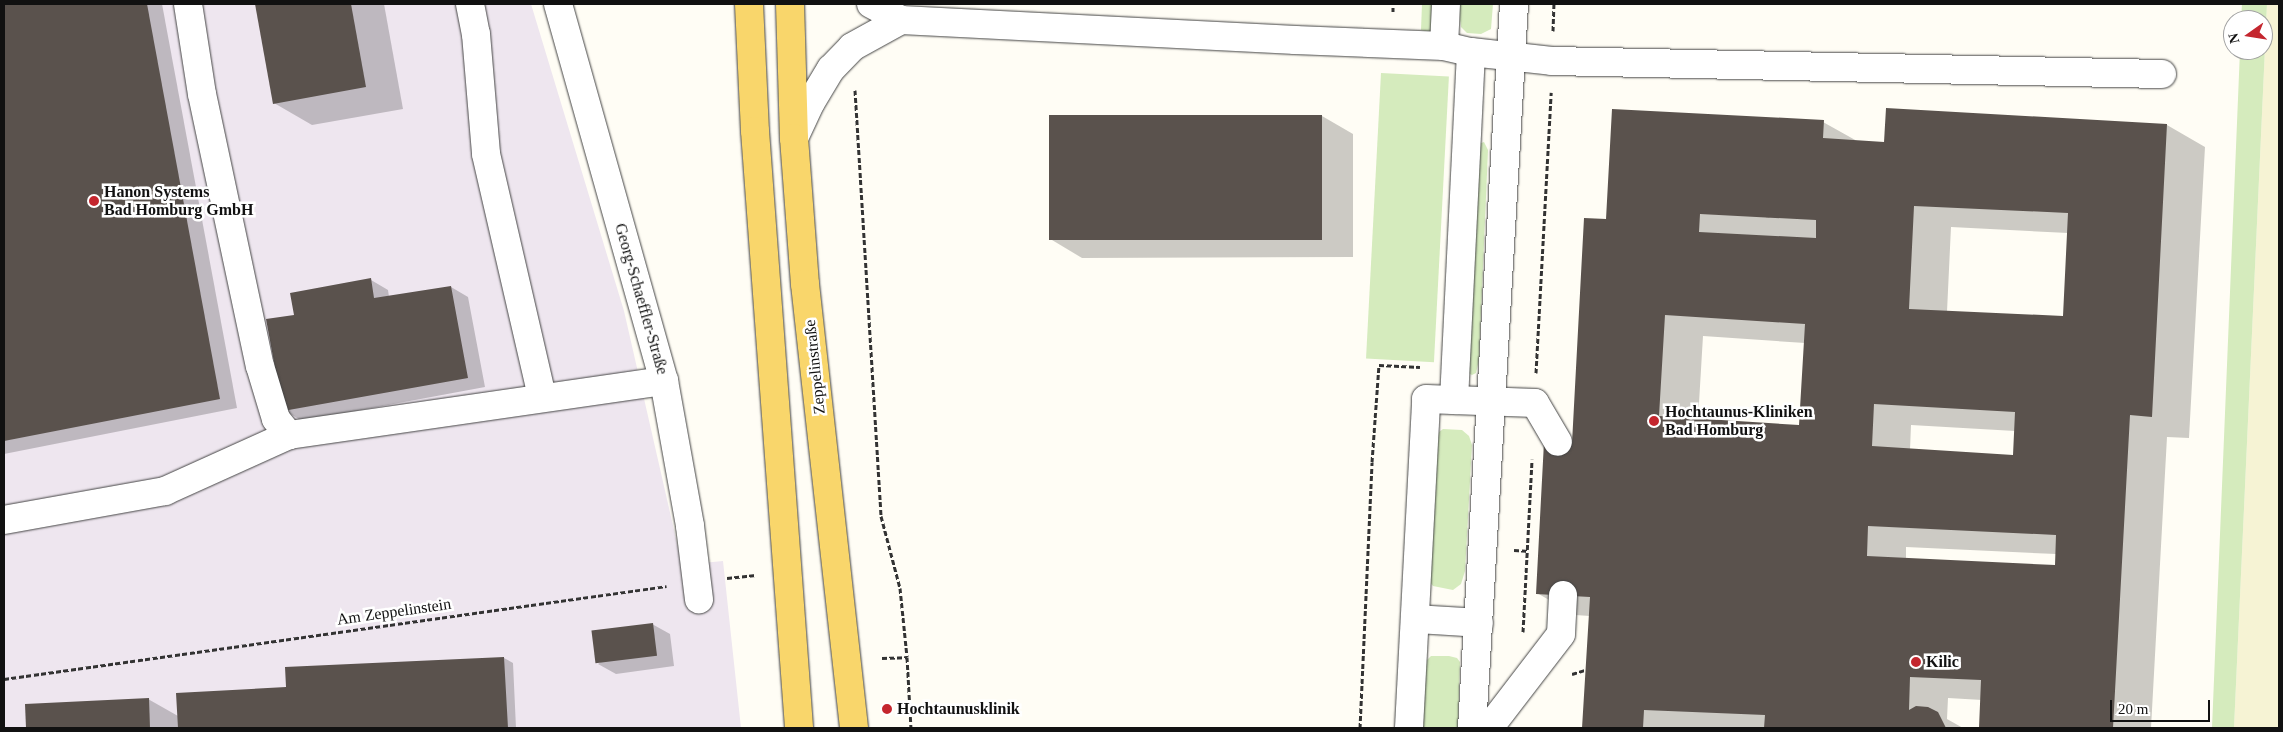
<!DOCTYPE html>
<html>
<head>
<meta charset="utf-8">
<style>
	body { margin:0 }
	#map { position:relative; width:2283px; height:732px; overflow:hidden; background:#fffdf5; font-family:"Times New Roman",serif }
	div>[style] { position:absolute }
	.industrial>* { inset:0; background:#eee6ef }
	.farmland>* { inset:0; background:#f6f3d4 }
	.green>* { inset:0; background:#d5ebbd; transform-origin:0 0 }
	.shadow>* { inset:0; background:#0003 }
	.building>* { inset:0; background:#5a524d; transform-origin:0 0 }
	.path>* { height:3px; margin-top:-1.5px; transform-origin:0; background:repeating-linear-gradient(90deg,#333 0 5px,transparent 0 7.5px) }
	.roads { filter:drop-shadow(0 0 1px #444) drop-shadow(0 0 1px #444) }
	.minor>* { height:28px; margin:-14px; padding:0 14px; transform-origin:14px; border-radius:14px; background:#fff }
	.major>* { height:28px; margin:-14px; padding:0 14px; transform-origin:14px; border-radius:14px; background:#f9d66b }
	.dots>* { width:14px; height:14px; translate:-50% -50%; box-sizing:border-box; border:2px solid #fff; border-radius:50% }
	span { translate:-50% -50%; white-space:nowrap; text-align:center; line-height:1.15; -webkit-text-stroke:5px #fff; paint-order:stroke }
	.poi-label { font-size:16px; color:#111; font-weight:700 }
	.left { translate:0 -50%; text-align:left }
	.street-label { font-size:16px; color:#111 }
	.frame { position:absolute; inset:0; border:5px solid #111; pointer-events:none }
	.north { position:absolute; left:2223px; top:10px; width:50px; height:50px; box-sizing:border-box; background:#fff; border:1px solid #a0a0a0; border-radius:50%; rotate:257deg; font-size:14px; font-weight:700; line-height:20px; text-align:center; color:#111 }
	.north::after { content:''; display:block; margin:auto; width:18px; height:22px; background:#c4262e; clip-path:polygon(50% 0,100% 100%,50% 72%,0 100%) }
	.scale { position:absolute; left:2110px; top:700px; width:100px; height:22px; box-sizing:border-box; border:2px solid #111; border-top:0; padding-left:6px; font-size:15px; line-height:18px; white-space:nowrap; color:#111; -webkit-text-stroke:4px #fff; paint-order:stroke }
</style>
</head>
<body>
<div id="map">
	<div class="industrial">
		<i style="clip-path:polygon(4px 4px,531px 4px,624px 311px,682px 565px,723px 561px,741px 728px,4px 728px)"></i>
	</div>
	<div class="farmland">
		<i style="clip-path:polygon(2267px 4px,2279px 4px,2279px 728px,2234px 728px)"></i>
	</div>
	<div class="green">
		<i style="clip-path:polygon(1422px 4px,1440px 4px,1433px 33px,1421px 30px)"></i>
		<i style="clip-path:polygon(1458px 4px,1493px 4px,1491px 29px,1481px 34px,1467px 33px,1461px 27px)"></i>
		<i style="clip-path:polygon(2242px 4px,2267px 4px,2234px 728px,2212px 728px,2240px 50px,2263px 50px,2263px 20px,2241px 20px)"></i>
		<i style="left:1381px;top:73px;width:68px;height:286px;rotate:3deg"></i>
		<i style="clip-path:polygon(1484px 142px,1488px 150px,1479px 360px,1476px 373px,1472px 375px,1468px 373px,1478px 144px)"></i>
		<i style="clip-path:polygon(1443px 429px,1462px 430px,1469px 436px,1472px 445px,1465px 571px,1461px 584px,1453px 590px,1433px 586px,1428px 580px,1435px 435px)"></i>
		<i style="clip-path:polygon(1431px 656px,1449px 656px,1457px 658px,1460px 662px,1458px 728px,1420px 728px,1426px 661px)"></i>
	</div>
	<div class="shadow">
		<i style="clip-path:polygon(4px 4px,162px 4px,237px 408px,4px 454px)"></i>
		<i style="clip-path:polygon(256px 4px,384px 4px,403px 109px,312px 125px,274px 103px)"></i>
		<i style="clip-path:polygon(1322px 116px,1353px 134px,1353px 257px,1082px 258px,1052px 240px)"></i>
		<i style="clip-path:polygon(evenodd,1823px 122px,1857px 141px,1885px 143px,2167px 125px,2205px 147px,2189px 438px,2167px 437px,2151px 728px,1980px 728px,1982px 700px,1948px 698px,1947px 719px,1963px 728px,1584px 728px,1590px 616px,1575px 615px,1537px 593px,1573px 444px,1607px 220px,1823px 122px,1951px 227px,2068px 233px,2064px 318px,1947px 312px,1951px 227px,1823px 122px,1703px 336px,1805px 343px,1800px 427px,1698px 420px,1703px 336px,1823px 122px,1911px 425px,2015px 431px,2014px 456px,1910px 450px,1911px 425px,1823px 122px,1906px 547px,2056px 554px,2056px 566px,1906px 559px,1906px 547px)"></i>
		<i style="clip-path:polygon(371px 280px,388px 290px,389px 297px,451px 287px,468px 297px,485px 387px,302px 421px,284px 410px,296px 316px)"></i>
		<i style="clip-path:polygon(652px 624px,670px 634px,674px 666px,616px 674px,598px 664px)"></i>
		<i style="clip-path:polygon(504px 658px,513px 663px,516px 728px,27px 728px,26px 706px,148px 699px,178px 716px,288px 688px)"></i>
	</div>
	<div class="building">
		<i style="clip-path:polygon(4px 4px,147px 4px,220px 399px,4px 441px)"></i>
		<i style="clip-path:polygon(255px 4px,351px 4px,366px 87px,273px 104px)"></i>
		<i style="clip-path:polygon(evenodd,1886px 108px,2167px 124px,2152px 417px,2130px 415px,2113px 728px,1979px 728px,1981px 680px,1910px 677px,1909px 710px,1916px 706px,1928px 707px,1938px 712px,1946px 728px,1764px 728px,1765px 715px,1644px 710px,1643px 728px,1582px 728px,1590px 597px,1536px 594px,1544px 442px,1572px 443px,1584px 218px,1606px 219px,1612px 109px,1824px 120px,1823px 138px,1884px 142px,1886px 108px,1914px 206px,2068px 213px,2063px 316px,1909px 309px,1914px 206px,1886px 108px,1700px 214px,1816px 220px,1816px 238px,1699px 232px,1700px 214px,1886px 108px,1665px 315px,1805px 324px,1799px 425px,1659px 416px,1665px 315px,1886px 108px,1874px 404px,2015px 412px,2013px 455px,1872px 446px,1874px 404px,1886px 108px,1868px 526px,2056px 535px,2055px 565px,1867px 556px,1868px 526px)"></i>
		<i style="left:1322px;top:115px;width:125px;height:273px;rotate:90deg"></i>
		<i style="clip-path:polygon(371px 278px,374px 298px,451px 286px,468px 378px,283px 411px,266px 319px,294px 315px,290px 293px)"></i>
		<i style="left:653px;top:623px;width:33px;height:62px;rotate:83deg"></i>
		<i style="clip-path:polygon(504px 657px,508px 728px,178px 728px,176px 693px,286px 687px,285px 667px)"></i>
		<i style="clip-path:polygon(149px 698px,150px 728px,26px 728px,25px 704px)"></i>
	</div>
	<div class="path">
		<i style="left:1393px;top:12px;width:8px;rotate:-90deg"></i>
		<i style="left:1553px;top:31px;width:27px;rotate:-88deg"></i>
		<i style="left:855px;top:90px;width:427px;rotate:86.5deg"></i>
		<i style="left:881px;top:516px;width:74px;rotate:75.2deg"></i>
		<i style="left:900px;top:588px;width:69px;rotate:84.2deg"></i>
		<i style="left:907px;top:657px;width:71px;rotate:86.8deg"></i>
		<i style="left:1536px;top:373px;width:281px;rotate:-86.9deg"></i>
		<i style="left:1514px;top:550px;width:13px;rotate:4deg"></i>
		<i style="left:727px;top:578px;width:29px;rotate:-6deg"></i>
		<i style="left:1523px;top:632px;width:173px;rotate:-87deg"></i>
		<i style="left:882px;top:658px;width:25px;rotate:-2deg"></i>
		<i style="left:1572px;top:674px;width:14px;rotate:-17deg"></i>
		<i style="left:4px;top:679px;width:669px;rotate:-7.98deg"></i>
		<i style="left:1360px;top:728px;width:266px;rotate:-87.4deg"></i>
		<i style="left:1372px;top:462px;width:97px;rotate:-85.9deg"></i>
		<i style="left:1379px;top:365px;width:41px;rotate:2.8deg"></i>
	</div>
	<div class="roads">
		<div class="minor">
			<i style="left:188px;top:4px;width:91px;rotate:81.2deg"></i>
			<i style="left:202px;top:94px;width:278px;rotate:78deg"></i>
			<i style="left:260px;top:366px;width:55px;rotate:73.2deg"></i>
			<i style="left:276px;top:419px;width:21px;rotate:51deg"></i>
			<i style="left:470px;top:4px;width:31px;rotate:79deg"></i>
			<i style="left:476px;top:34px;width:120px;rotate:85.2deg"></i>
			<i style="left:486px;top:154px;width:249px;rotate:77deg"></i>
			<i style="left:558px;top:4px;width:392px;rotate:74.3deg"></i>
			<i style="left:664px;top:381px;width:147px;rotate:79.8deg"></i>
			<i style="left:690px;top:526px;width:74px;rotate:83deg"></i>
			<i style="left:871px;top:4px;width:34px;rotate:28deg"></i>
			<i style="left:901px;top:20px;width:395px;rotate:2.9deg"></i>
			<i style="left:1295px;top:40px;width:149px;rotate:2.3deg"></i>
			<i style="left:1444px;top:46px;width:28px;rotate:13deg"></i>
			<i style="left:1471px;top:52px;width:81px;rotate:6.3deg"></i>
			<i style="left:1552px;top:61px;width:610px;rotate:1.22deg"></i>
			<i style="left:1444px;top:46px;width:42px;rotate:-87.3deg"></i>
			<i style="left:794px;top:138px;width:40px;rotate:-65deg"></i>
			<i style="left:811px;top:102px;width:39px;rotate:-59deg"></i>
			<i style="left:831px;top:69px;width:30px;rotate:-46deg"></i>
			<i style="left:852px;top:47px;width:56px;rotate:-28.9deg"></i>
			<i style="left:1454px;top:400px;width:348px;rotate:-87.2deg"></i>
			<i style="left:4px;top:520px;width:164px;rotate:-10.2deg"></i>
			<i style="left:165px;top:491px;width:136px;rotate:-24.3deg"></i>
			<i style="left:289px;top:435px;width:379px;rotate:-8.2deg"></i>
			<i style="left:1416px;top:619px;width:63px;rotate:3.6deg"></i>
			<i style="left:1409px;top:728px;width:329px;rotate:-87deg"></i>
			<i style="left:1426px;top:399px;width:109px;rotate:2.1deg"></i>
			<i style="left:1535px;top:403px;width:45px;rotate:59.5deg"></i>
			<i style="left:1472px;top:728px;width:725px;rotate:-86.68deg"></i>
			<i style="left:1489px;top:728px;width:118px;rotate:-52.5deg"></i>
			<i style="left:1561px;top:634px;width:39px;rotate:-87deg"></i>
		</div>
		<div class="major">
			<i style="left:749px;top:4px;width:127px;rotate:87.3deg"></i>
			<i style="left:755px;top:131px;width:599px;rotate:85.78deg"></i>
			<i style="left:790px;top:4px;width:134px;rotate:88.3deg"></i>
			<i style="left:794px;top:138px;width:146px;rotate:85.7deg"></i>
			<i style="left:805px;top:284px;width:447px;rotate:83.7deg"></i>
		</div>
	</div>
	<div class="dots">
		<i style="left:94px;top:201px;background:#c4262e"></i>
		<i style="left:1654px;top:421px;background:#c4262e"></i>
		<i style="left:1916px;top:662px;background:#c4262e"></i>
		<i style="left:887px;top:709px;background:#c4262e"></i>
	</div>
	<div class="poi-label">
		<span class="left" style="left:104px;top:201px">Hanon Systems<br>Bad Homburg GmbH</span>
		<span class="left" style="left:1665px;top:421px">Hochtaunus-Kliniken<br>Bad Homburg</span>
		<span class="left" style="left:1926px;top:662px">Kilic</span>
		<span class="left" style="left:897px;top:709px">Hochtaunusklinik</span>
	</div>
	<div class="street-label">
		<span style="left:641px;top:299px;rotate:74deg">Georg-Schaeffler-Straße</span>
		<span style="left:815px;top:367px;rotate:-96deg">Zeppelinstraße</span>
		<span style="left:394px;top:612px;rotate:-8deg">Am Zeppelinstein</span>
	</div>
	<div class="frame"></div>
	<div class="north">N</div>
	<div class="scale">20 m</div>
</div>
</body>
</html>
